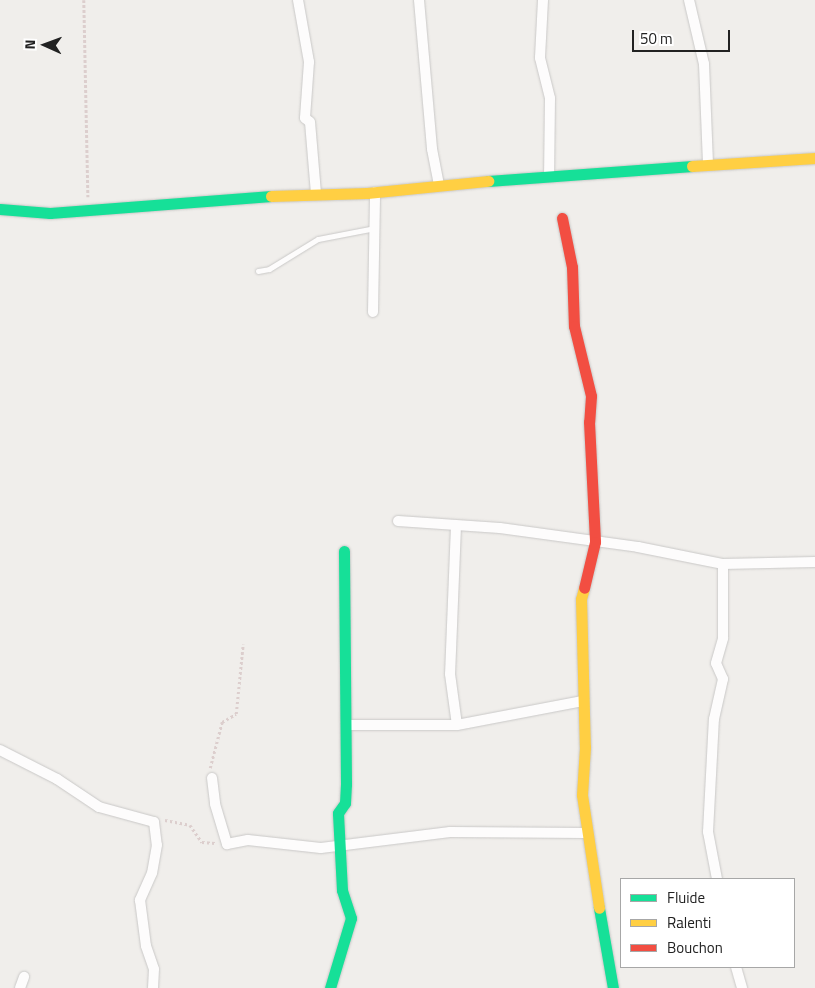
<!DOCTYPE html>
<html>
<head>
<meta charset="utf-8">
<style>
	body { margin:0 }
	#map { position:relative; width:815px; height:988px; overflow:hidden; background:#f0eeeb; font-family:"Titillium Web",sans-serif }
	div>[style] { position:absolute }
	.path>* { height:2.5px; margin-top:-1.25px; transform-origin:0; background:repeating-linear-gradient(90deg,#dccecd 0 2.5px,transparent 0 5px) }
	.roads { filter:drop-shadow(0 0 1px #c9c8c7) drop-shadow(0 0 1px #c9c8c7) }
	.lane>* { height:5px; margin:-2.5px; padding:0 2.5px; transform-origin:2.5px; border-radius:2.5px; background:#fdfcfc }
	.street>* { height:10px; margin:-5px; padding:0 5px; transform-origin:5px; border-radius:5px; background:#fdfcfc }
	.fast>* { height:11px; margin:-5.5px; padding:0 5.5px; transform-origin:5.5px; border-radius:5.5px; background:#16e098 }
	.slow>* { height:11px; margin:-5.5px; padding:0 5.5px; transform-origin:5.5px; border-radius:5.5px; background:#ffcf43 }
	.jam>* { height:11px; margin:-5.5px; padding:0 5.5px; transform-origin:5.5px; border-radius:5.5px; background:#f24e42 }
	span { translate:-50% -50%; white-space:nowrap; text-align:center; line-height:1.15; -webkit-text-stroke:4.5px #fff; paint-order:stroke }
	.legend { position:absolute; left:620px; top:878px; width:175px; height:90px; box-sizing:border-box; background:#fff; border:1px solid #a7a7a7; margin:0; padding:6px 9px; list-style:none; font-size:15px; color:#222 }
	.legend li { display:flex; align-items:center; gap:10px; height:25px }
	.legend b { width:25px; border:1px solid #a7a7a7 }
	.north { position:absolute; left:20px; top:20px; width:50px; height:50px; -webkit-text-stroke:4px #fff; paint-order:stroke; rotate:272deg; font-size:14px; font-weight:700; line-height:20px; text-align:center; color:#222 }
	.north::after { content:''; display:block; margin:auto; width:18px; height:22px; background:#222; clip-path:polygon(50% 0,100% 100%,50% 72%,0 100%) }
	.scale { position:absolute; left:632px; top:30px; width:98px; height:22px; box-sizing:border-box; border:2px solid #222; border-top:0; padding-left:6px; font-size:15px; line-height:18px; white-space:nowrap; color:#222; -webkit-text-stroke:4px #fff; paint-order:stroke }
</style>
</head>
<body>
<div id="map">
	<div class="path">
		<i style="left:84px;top:0;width:197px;rotate:88.8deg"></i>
		<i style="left:210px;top:768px;width:48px;rotate:-75.4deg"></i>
		<i style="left:222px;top:722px;width:16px;rotate:-30deg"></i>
		<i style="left:236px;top:714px;width:70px;rotate:-84.3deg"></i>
		<i style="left:165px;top:820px;width:25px;rotate:11deg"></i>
		<i style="left:190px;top:825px;width:21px;rotate:55deg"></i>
		<i style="left:202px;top:842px;width:13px;rotate:4deg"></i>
	</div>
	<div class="roads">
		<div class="lane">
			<i style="left:258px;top:271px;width:11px;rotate:-10deg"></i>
			<i style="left:269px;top:269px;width:57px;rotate:-31.5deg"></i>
			<i style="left:318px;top:239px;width:58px;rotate:-10.9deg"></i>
		</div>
		<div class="street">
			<i style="left:298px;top:0;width:63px;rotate:79.9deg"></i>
			<i style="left:309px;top:62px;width:56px;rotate:94.1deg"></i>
			<i style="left:305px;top:118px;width:6px;rotate:39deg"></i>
			<i style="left:310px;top:122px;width:71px;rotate:85.2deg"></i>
			<i style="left:419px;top:0;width:150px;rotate:85deg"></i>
			<i style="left:432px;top:149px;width:37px;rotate:79deg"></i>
			<i style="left:543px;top:0;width:58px;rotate:93deg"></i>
			<i style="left:540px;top:58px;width:41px;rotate:76deg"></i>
			<i style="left:550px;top:98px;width:77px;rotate:90.7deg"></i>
			<i style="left:689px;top:0;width:66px;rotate:76.8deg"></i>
			<i style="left:704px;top:64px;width:99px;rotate:87.7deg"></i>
			<i style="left:373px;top:312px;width:120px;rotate:-89deg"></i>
			<i style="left:398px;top:521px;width:102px;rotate:3.9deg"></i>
			<i style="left:500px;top:528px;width:139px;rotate:7.8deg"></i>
			<i style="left:638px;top:547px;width:87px;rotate:11.3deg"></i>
			<i style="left:723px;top:564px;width:92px;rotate:-1.2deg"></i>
			<i style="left:456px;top:526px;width:148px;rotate:92.3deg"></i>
			<i style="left:450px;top:674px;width:51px;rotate:82.2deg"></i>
			<i style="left:346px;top:725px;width:111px"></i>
			<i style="left:457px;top:725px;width:128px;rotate:-10.8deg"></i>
			<i style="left:0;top:750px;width:64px;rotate:27deg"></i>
			<i style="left:57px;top:779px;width:50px;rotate:33.7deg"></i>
			<i style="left:99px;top:807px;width:57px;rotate:15.3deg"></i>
			<i style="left:154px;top:822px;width:23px;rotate:83deg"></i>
			<i style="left:157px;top:845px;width:28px;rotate:100deg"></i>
			<i style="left:152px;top:873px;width:30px;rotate:114deg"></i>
			<i style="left:140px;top:900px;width:46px;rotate:82.6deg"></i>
			<i style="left:146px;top:946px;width:24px;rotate:71deg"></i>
			<i style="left:154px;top:969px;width:19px;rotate:93deg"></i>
			<i style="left:212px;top:778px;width:26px;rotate:83deg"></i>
			<i style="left:215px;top:804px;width:42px;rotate:73.3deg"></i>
			<i style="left:227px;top:844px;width:21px;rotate:-11deg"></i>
			<i style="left:248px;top:840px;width:73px;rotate:6.3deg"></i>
			<i style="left:321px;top:848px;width:130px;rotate:-7.1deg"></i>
			<i style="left:450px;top:832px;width:136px;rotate:0.4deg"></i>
			<i style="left:717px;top:879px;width:48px;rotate:-100.8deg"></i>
			<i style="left:708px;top:832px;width:113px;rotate:-87deg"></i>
			<i style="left:714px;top:719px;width:41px;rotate:-77.3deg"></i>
			<i style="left:723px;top:679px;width:17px;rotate:-114deg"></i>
			<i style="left:716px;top:663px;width:26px;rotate:-74deg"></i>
			<i style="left:723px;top:638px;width:74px;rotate:-90deg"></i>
			<i style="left:736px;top:967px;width:22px;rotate:74deg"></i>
			<i style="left:20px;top:988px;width:12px;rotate:-70deg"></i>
		</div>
		<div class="fast">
			<i style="left:488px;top:181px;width:205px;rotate:-4.2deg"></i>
			<i style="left:0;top:209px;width:50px;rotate:4.6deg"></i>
			<i style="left:50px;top:213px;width:222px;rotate:-4.4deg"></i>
			<i style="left:599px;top:908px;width:81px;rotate:80.1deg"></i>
			<i style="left:330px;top:988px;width:73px;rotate:-73.3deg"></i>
			<i style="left:351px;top:918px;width:29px;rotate:-108deg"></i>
			<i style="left:342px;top:890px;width:77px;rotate:-93deg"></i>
			<i style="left:338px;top:813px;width:12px;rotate:-55deg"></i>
			<i style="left:345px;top:803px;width:19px;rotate:-87deg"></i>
			<i style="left:346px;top:784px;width:233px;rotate:-90.5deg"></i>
		</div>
		<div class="slow">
			<i style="left:692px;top:166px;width:123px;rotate:-3.7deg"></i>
			<i style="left:271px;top:196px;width:96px;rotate:-1.8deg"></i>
			<i style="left:367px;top:193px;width:122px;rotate:-5.7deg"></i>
			<i style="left:584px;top:588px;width:11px;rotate:105deg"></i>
			<i style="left:581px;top:599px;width:148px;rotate:88.5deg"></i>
			<i style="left:585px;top:747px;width:48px;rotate:93.6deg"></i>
			<i style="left:582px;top:795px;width:114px;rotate:81.4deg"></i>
		</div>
		<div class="jam">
			<i style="left:562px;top:218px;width:50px;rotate:78.5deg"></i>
			<i style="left:572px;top:267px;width:59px;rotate:88.1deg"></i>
			<i style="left:574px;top:326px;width:72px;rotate:76.3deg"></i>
			<i style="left:591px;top:396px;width:26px;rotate:94deg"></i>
			<i style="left:589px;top:422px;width:120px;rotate:87.1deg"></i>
			<i style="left:595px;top:542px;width:47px;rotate:103.4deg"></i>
		</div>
	</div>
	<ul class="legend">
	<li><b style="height:6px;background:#16e098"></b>Fluide</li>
	<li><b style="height:6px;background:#ffcf43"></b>Ralenti</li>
	<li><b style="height:6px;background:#f24e42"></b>Bouchon</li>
	</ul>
	<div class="north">N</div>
	<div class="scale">50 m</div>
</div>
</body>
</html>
